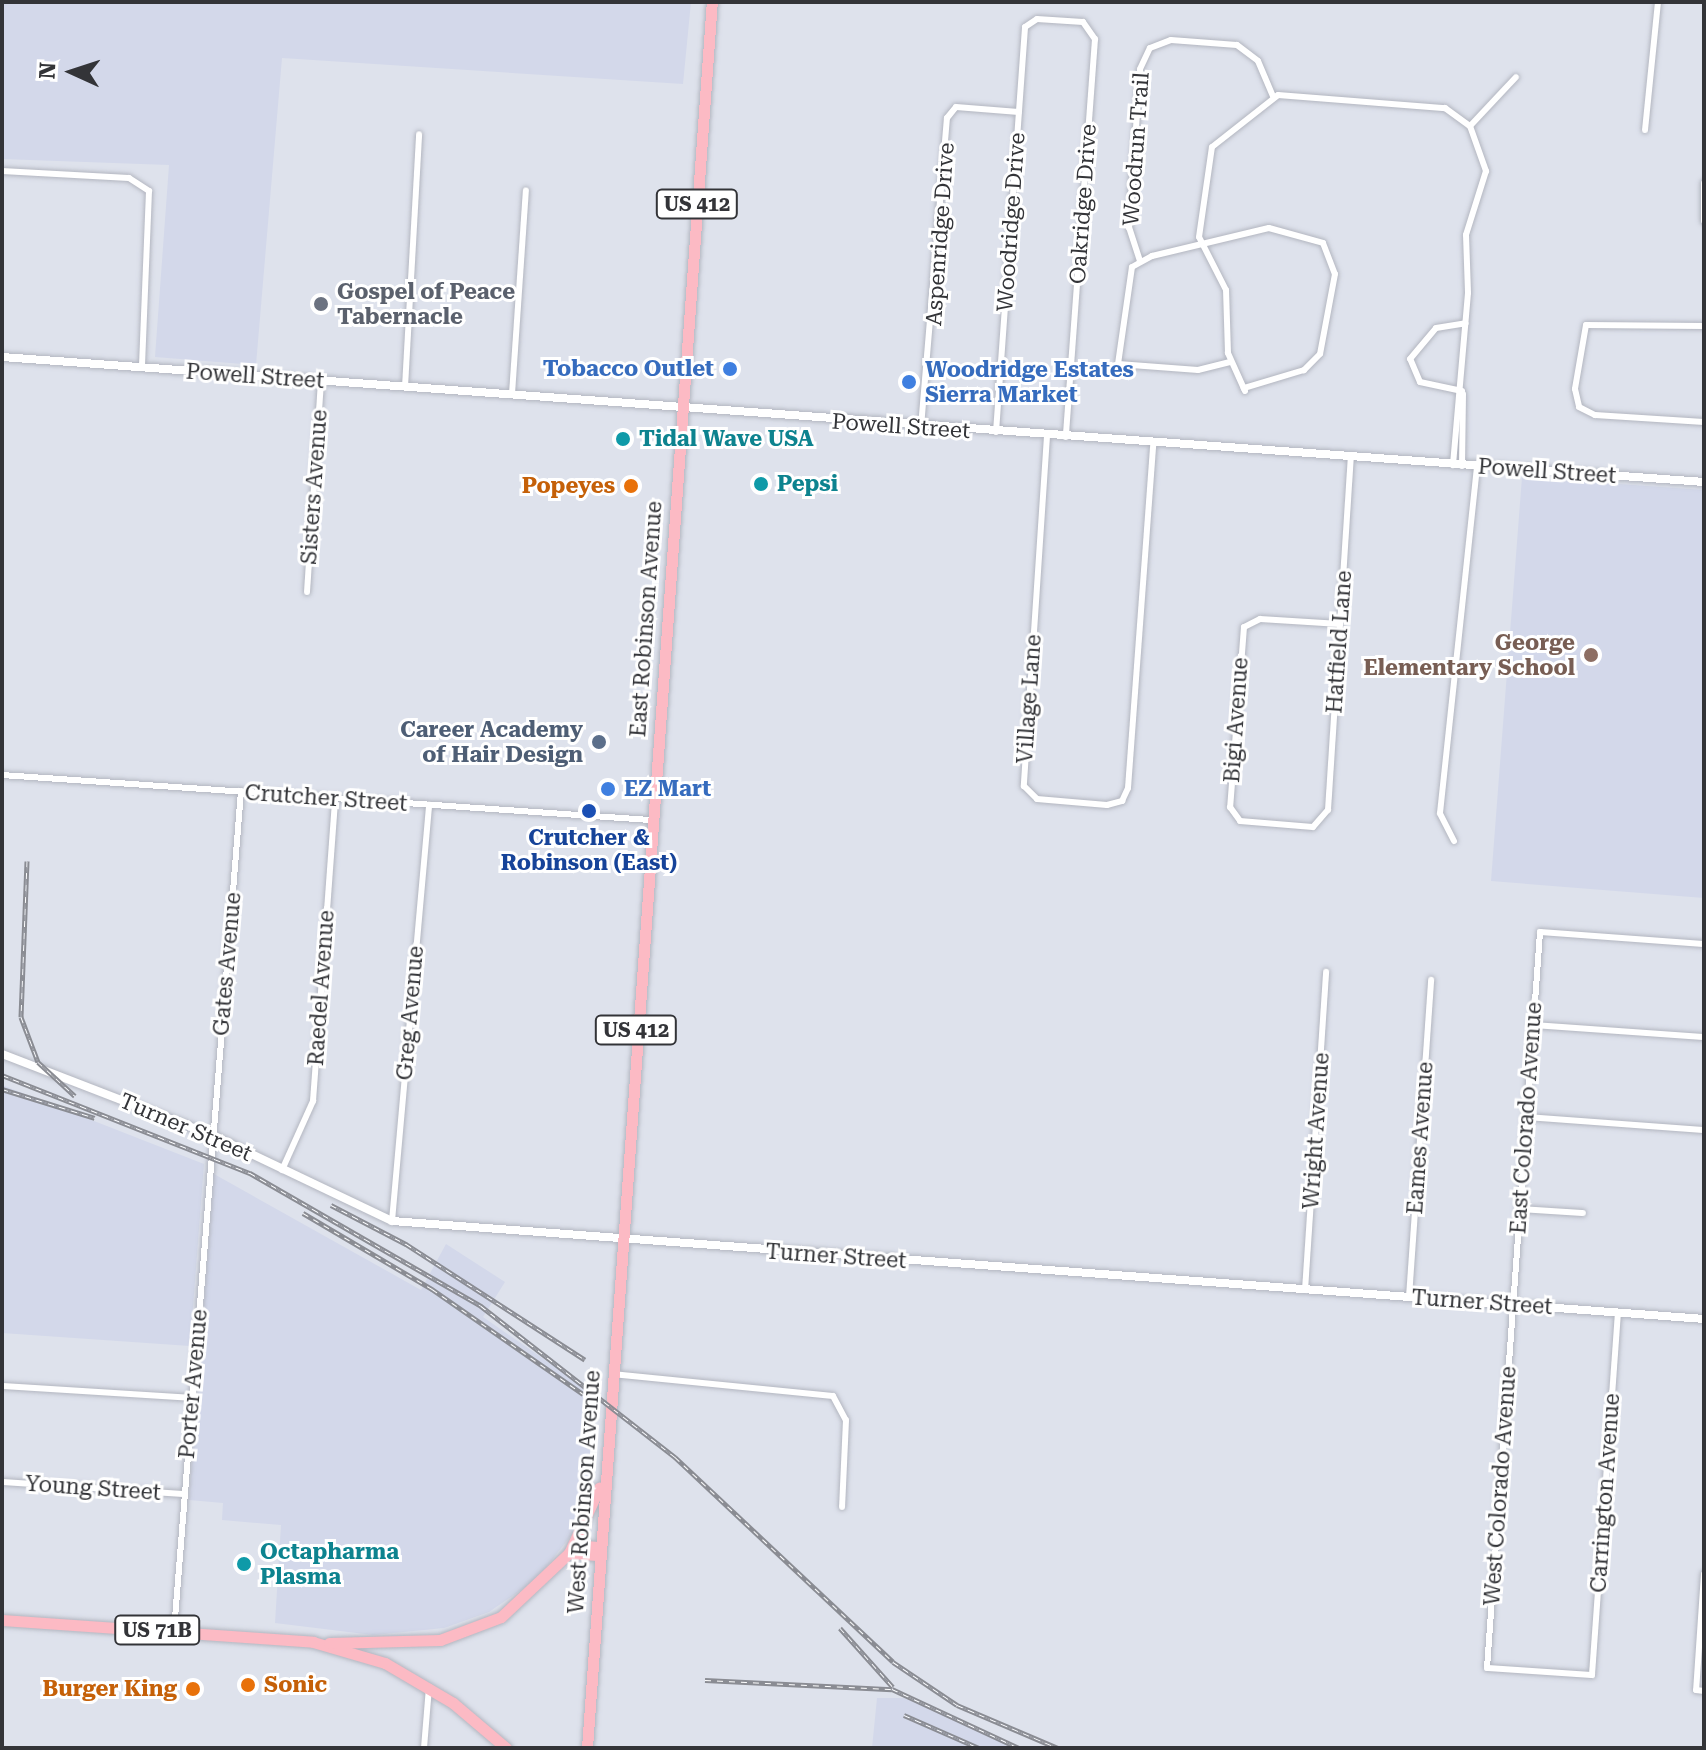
<!DOCTYPE html>
<html>
<head>
<meta charset="utf-8">
<style>
	body { margin:0 }
	#map { position:relative; width:1706px; height:1750px; overflow:hidden; background:#dee2ec; font-family:"Roboto Serif",serif }
	div>[style] { position:absolute }
	.built>* { inset:0; background:#d3d8ea }
	.roads { filter:drop-shadow(0 0 2px #b3b6c0) drop-shadow(0 0 2px #b3b6c0) }
	.minor>* { height:6px; margin:-3px; padding:0 3px; transform-origin:3px; border-radius:3px; background:#fff }
	.tertiary>* { height:8px; margin:-4px; padding:0 4px; transform-origin:4px; border-radius:4px; background:#fff }
	.trunk>* { height:11px; margin:-5.5px; padding:0 5.5px; transform-origin:5.5px; border-radius:5.5px; background:#fcbac4 }
	.rail>* { height:5px; margin-top:-2.5px; transform-origin:0; background:repeating-linear-gradient(90deg,#fff 0 6px,#8a8c93 0 12px); box-sizing:border-box; border-block:2px solid #8a8c93 }
	.dots>* { width:22px; height:22px; translate:-50% -50%; box-sizing:border-box; border:4px solid #fff; border-radius:50% }
	span { translate:-50% -50%; white-space:nowrap; text-align:center; line-height:1.15; -webkit-text-stroke:6px #fff; paint-order:stroke }
	.shield-label span { padding:2px 6px; background:#fff; border:2px solid; border-radius:6px; -webkit-text-stroke-width:0 }
	.shield-label { font-size:20px; color:#333438; font-weight:700 }
	.street-label { font-size:22px; color:#333438 }
	.worship-label { font-size:22px; color:#5b616d; font-weight:700 }
	.left { translate:0 -50%; text-align:left }
	.shop-label { font-size:22px; color:#366cbe; font-weight:700 }
	.right { translate:-100% -50%; text-align:right }
	.culture-label { font-size:22px; color:#0d838f; font-weight:700 }
	.food-label { font-size:22px; color:#c56008; font-weight:700 }
	.education-label { font-size:22px; color:#785e54; font-weight:700 }
	.service-label { font-size:22px; color:#4e5e75; font-weight:700 }
	.transit-label { font-size:22px; color:#164399; font-weight:700 }
	.frame { position:absolute; inset:0; border:4px solid #333438; pointer-events:none }
	.north { position:absolute; left:32px; top:32px; width:80px; height:80px; -webkit-text-stroke:6px #fff; paint-order:stroke; rotate:273deg; font-size:22px; font-weight:700; line-height:32px; text-align:center; color:#333438 }
	.north::after { content:''; display:block; margin:auto; width:28px; height:36px; background:#333438; clip-path:polygon(50% 0,100% 100%,50% 72%,0 100%) }
</style>
</head>
<body>
<div id="map">
	<div class="built">
		<i style="clip-path:polygon(2px 2px,691px 2px,683px 84px,282px 58px,256px 365px,155px 357px,169px 165px,2px 159px)"></i>
		<i style="clip-path:polygon(1522px 477px,1704px 490px,1704px 898px,1491px 881px)"></i>
		<i style="clip-path:polygon(2px 1085px,204px 1164px,190px 1346px,2px 1333px)"></i>
		<i style="clip-path:polygon(214px 1174px,421px 1290px,446px 1244px,505px 1282px,483px 1317px,590px 1391px,594px 1408px,592px 1466px,576px 1529px,537px 1579px,489px 1612px,444px 1628px,373px 1635px,275px 1623px,281px 1525px,222px 1520px,223px 1503px,189px 1500px)"></i>
		<i style="clip-path:polygon(877px 1698px,906px 1698px,1014px 1748px,872px 1748px)"></i>
	</div>
	<div class="roads">
		<div class="minor">
			<i style="left:1470px;top:126px;width:67px;rotate:-46.8deg"></i>
			<i style="left:1645px;top:130px;width:129px;rotate:-84.2deg"></i>
			<i style="left:2px;top:171px;width:127px;rotate:3.2deg"></i>
			<i style="left:129px;top:178px;width:24px;rotate:33deg"></i>
			<i style="left:149px;top:191px;width:176px;rotate:92.3deg"></i>
			<i style="left:1704px;top:183px;width:38px;rotate:90deg"></i>
			<i style="left:1140px;top:261px;width:35px;rotate:-108deg"></i>
			<i style="left:1129px;top:228px;width:159px;rotate:-86deg"></i>
			<i style="left:1140px;top:69px;width:23px;rotate:-65deg"></i>
			<i style="left:1150px;top:48px;width:22px;rotate:-21deg"></i>
			<i style="left:1171px;top:40px;width:66px;rotate:4.3deg"></i>
			<i style="left:1237px;top:45px;width:26px;rotate:37deg"></i>
			<i style="left:1258px;top:61px;width:39px;rotate:67deg"></i>
			<i style="left:1704px;top:326px;width:118px;rotate:-179.5deg"></i>
			<i style="left:1586px;top:325px;width:65px;rotate:99.8deg"></i>
			<i style="left:1575px;top:389px;width:18px;rotate:77deg"></i>
			<i style="left:1579px;top:407px;width:18px;rotate:27deg"></i>
			<i style="left:1595px;top:415px;width:109px;rotate:3.7deg"></i>
			<i style="left:1230px;top:362px;width:33px;rotate:166deg"></i>
			<i style="left:1198px;top:370px;width:80px;rotate:-175.7deg"></i>
			<i style="left:1118px;top:364px;width:98px;rotate:-81.8deg"></i>
			<i style="left:1132px;top:267px;width:23px;rotate:-29deg"></i>
			<i style="left:1152px;top:256px;width:120px;rotate:-13.5deg"></i>
			<i style="left:1269px;top:228px;width:56px;rotate:15.5deg"></i>
			<i style="left:1323px;top:243px;width:33px;rotate:69deg"></i>
			<i style="left:1335px;top:274px;width:81px;rotate:100.6deg"></i>
			<i style="left:1320px;top:354px;width:23px;rotate:135deg"></i>
			<i style="left:1304px;top:370px;width:63px;rotate:163.3deg"></i>
			<i style="left:405px;top:387px;width:253px;rotate:-86.8deg"></i>
			<i style="left:1245px;top:391px;width:42px;rotate:-114.1deg"></i>
			<i style="left:1228px;top:353px;width:63px;rotate:-91.8deg"></i>
			<i style="left:1226px;top:290px;width:59px;rotate:-117deg"></i>
			<i style="left:1199px;top:237px;width:91px;rotate:-81.8deg"></i>
			<i style="left:1212px;top:147px;width:84px;rotate:-38.2deg"></i>
			<i style="left:1278px;top:95px;width:168px;rotate:4.5deg"></i>
			<i style="left:1445px;top:108px;width:31px;rotate:36deg"></i>
			<i style="left:1470px;top:126px;width:48px;rotate:70.4deg"></i>
			<i style="left:1486px;top:171px;width:67px;rotate:107.4deg"></i>
			<i style="left:1466px;top:235px;width:58px;rotate:88deg"></i>
			<i style="left:1468px;top:293px;width:173px;rotate:95deg"></i>
			<i style="left:1462px;top:391px;width:43px;rotate:-167.9deg"></i>
			<i style="left:1420px;top:382px;width:25px;rotate:-113deg"></i>
			<i style="left:1410px;top:359px;width:40px;rotate:-50deg"></i>
			<i style="left:1436px;top:328px;width:30px;rotate:-9deg"></i>
			<i style="left:512px;top:394px;width:204px;rotate:-86.1deg"></i>
			<i style="left:921px;top:427px;width:310px;rotate:-85.2deg"></i>
			<i style="left:947px;top:118px;width:14px;rotate:-51deg"></i>
			<i style="left:956px;top:107px;width:63px;rotate:4.5deg"></i>
			<i style="left:996px;top:432px;width:406px;rotate:-85.9deg"></i>
			<i style="left:1025px;top:27px;width:14px;rotate:-34deg"></i>
			<i style="left:1037px;top:19px;width:46px;rotate:3.7deg"></i>
			<i style="left:1083px;top:22px;width:21px;rotate:55deg"></i>
			<i style="left:1095px;top:39px;width:399px;rotate:94.2deg"></i>
			<i style="left:1047px;top:436px;width:351px;rotate:93.8deg"></i>
			<i style="left:1024px;top:786px;width:18px;rotate:45deg"></i>
			<i style="left:1037px;top:799px;width:70px;rotate:4.9deg"></i>
			<i style="left:1107px;top:805px;width:16px;rotate:-15deg"></i>
			<i style="left:1122px;top:801px;width:14px;rotate:-65deg"></i>
			<i style="left:1128px;top:788px;width:345px;rotate:-85.8deg"></i>
			<i style="left:1462px;top:466px;width:72px;rotate:-89.2deg"></i>
			<i style="left:307px;top:592px;width:211px;rotate:-86.2deg"></i>
			<i style="left:1340px;top:624px;width:80px;rotate:-176.4deg"></i>
			<i style="left:1260px;top:619px;width:18px;rotate:153deg"></i>
			<i style="left:1244px;top:627px;width:181px;rotate:94.4deg"></i>
			<i style="left:1230px;top:807px;width:17px;rotate:54deg"></i>
			<i style="left:1240px;top:821px;width:73px;rotate:4.7deg"></i>
			<i style="left:1313px;top:827px;width:23px;rotate:-49deg"></i>
			<i style="left:1328px;top:810px;width:353px;rotate:-86.3deg"></i>
			<i style="left:2px;top:775px;width:651px;rotate:3.97deg"></i>
			<i style="left:1454px;top:841px;width:31px;rotate:-117deg"></i>
			<i style="left:1440px;top:813px;width:348px;rotate:-83.9deg"></i>
			<i style="left:1533px;top:1025px;width:171px;rotate:4deg"></i>
			<i style="left:1526px;top:1117px;width:178px;rotate:4.2deg"></i>
			<i style="left:282px;top:1170px;width:76px;rotate:-65.8deg"></i>
			<i style="left:313px;top:1101px;width:303px;rotate:-85.8deg"></i>
			<i style="left:1519px;top:1209px;width:64px;rotate:3.6deg"></i>
			<i style="left:392px;top:1221px;width:418px;rotate:-84.9deg"></i>
			<i style="left:1305px;top:1290px;width:319px;rotate:-86.2deg"></i>
			<i style="left:1409px;top:1297px;width:318px;rotate:-86deg"></i>
			<i style="left:1618px;top:1312px;width:364px;rotate:94.1deg"></i>
			<i style="left:1592px;top:1675px;width:105px;rotate:-176.2deg"></i>
			<i style="left:1487px;top:1668px;width:738px;rotate:-85.88deg"></i>
			<i style="left:1540px;top:932px;width:164px;rotate:4.2deg"></i>
			<i style="left:612px;top:1374px;width:222px;rotate:5.7deg"></i>
			<i style="left:833px;top:1396px;width:27px;rotate:62deg"></i>
			<i style="left:846px;top:1420px;width:87px;rotate:92.6deg"></i>
			<i style="left:2px;top:1386px;width:189px;rotate:3.6deg"></i>
			<i style="left:2px;top:1482px;width:182px;rotate:3.8deg"></i>
			<i style="left:1704px;top:1574px;width:116px;rotate:93.9deg"></i>
			<i style="left:1696px;top:1690px;width:8px;rotate:7deg"></i>
			<i style="left:174px;top:1631px;width:843px;rotate:-85.44deg"></i>
			<i style="left:424px;top:1748px;width:61px;rotate:-85.3deg"></i>
		</div>
		<div class="tertiary">
			<i style="left:2px;top:357px;width:1707px;rotate:4.2deg"></i>
			<i style="left:2px;top:1054px;width:227px;rotate:21.1deg"></i>
			<i style="left:214px;top:1136px;width:197px;rotate:25.5deg"></i>
			<i style="left:392px;top:1221px;width:1316px;rotate:4.27deg"></i>
		</div>
		<div class="trunk">
			<i style="left:575px;top:1545px;width:25px;rotate:5deg"></i>
			<i style="left:569px;top:1553px;width:31px;rotate:4deg"></i>
			<i style="left:2px;top:1620px;width:312px;rotate:4deg"></i>
			<i style="left:313px;top:1642px;width:75px;rotate:16.3deg"></i>
			<i style="left:385px;top:1663px;width:79px;rotate:30.5deg"></i>
			<i style="left:453px;top:1703px;width:70px;rotate:40.3deg"></i>
			<i style="left:329px;top:1643px;width:111px;rotate:-1.5deg"></i>
			<i style="left:440px;top:1640px;width:65px;rotate:-20.7deg"></i>
			<i style="left:501px;top:1617px;width:93px;rotate:-43.3deg"></i>
			<i style="left:569px;top:1553px;width:72px;rotate:-65.2deg"></i>
			<i style="left:587px;top:1748px;width:1750px;rotate:-85.91deg"></i>
		</div>
	</div>
	<div class="rail">
		<i style="left:27px;top:861px;width:156px;rotate:92.2deg"></i>
		<i style="left:21px;top:1017px;width:48px;rotate:69.3deg"></i>
		<i style="left:38px;top:1062px;width:50px;rotate:42.6deg"></i>
		<i style="left:2px;top:1075px;width:267px;rotate:21.6deg"></i>
		<i style="left:250px;top:1173px;width:267px;rotate:29.9deg"></i>
		<i style="left:481px;top:1306px;width:246px;rotate:37.9deg"></i>
		<i style="left:675px;top:1457px;width:299px;rotate:43.2deg"></i>
		<i style="left:893px;top:1662px;width:77px;rotate:33.9deg"></i>
		<i style="left:957px;top:1705px;width:110px;rotate:23.1deg"></i>
		<i style="left:2px;top:1089px;width:97px;rotate:17.3deg"></i>
		<i style="left:331px;top:1205px;width:85px;rotate:27.5deg"></i>
		<i style="left:406px;top:1244px;width:213px;rotate:32.9deg"></i>
		<i style="left:303px;top:1213px;width:150px;rotate:30.5deg"></i>
		<i style="left:432px;top:1289px;width:184px;rotate:34.8deg"></i>
		<i style="left:840px;top:1628px;width:79px;rotate:48.1deg"></i>
		<i style="left:705px;top:1680px;width:187px;rotate:2.8deg"></i>
		<i style="left:892px;top:1689px;width:140px;rotate:24.9deg"></i>
		<i style="left:904px;top:1715px;width:82px;rotate:23.7deg"></i>
	</div>
	<div class="dots">
		<i style="left:321px;top:304px;background:#6b7280"></i>
		<i style="left:730px;top:369px;background:#3f7fe0"></i>
		<i style="left:909px;top:382px;background:#3f7fe0"></i>
		<i style="left:623px;top:439px;background:#0f9aa8"></i>
		<i style="left:761px;top:484px;background:#0f9aa8"></i>
		<i style="left:631px;top:486px;background:#e8710a"></i>
		<i style="left:1591px;top:655px;background:#8d6e63"></i>
		<i style="left:599px;top:742px;background:#5c6f8a"></i>
		<i style="left:608px;top:789px;background:#3f7fe0"></i>
		<i style="left:589px;top:811px;background:#1a4fb4"></i>
		<i style="left:244px;top:1564px;background:#0f9aa8"></i>
		<i style="left:248px;top:1685px;background:#e8710a"></i>
		<i style="left:193px;top:1689px;background:#e8710a"></i>
	</div>
	<div class="shield-label">
		<span style="left:697px;top:204px">US 412</span>
		<span style="left:636px;top:1030px">US 412</span>
		<span style="left:157px;top:1630px">US 71B</span>
	</div>
	<div class="street-label">
		<span style="left:1136px;top:149px;rotate:-86deg">Woodrun Trail</span>
		<span style="left:1083px;top:204px;rotate:-86deg">Oakridge Drive</span>
		<span style="left:1011px;top:222px;rotate:-86deg">Woodridge Drive</span>
		<span style="left:940px;top:234px;rotate:-86deg">Aspenridge Drive</span>
		<span style="left:255px;top:376px;rotate:4deg">Powell Street</span>
		<span style="left:901px;top:426px;rotate:4deg">Powell Street</span>
		<span style="left:1547px;top:471px;rotate:4deg">Powell Street</span>
		<span style="left:314px;top:487px;rotate:-86deg">Sisters Avenue</span>
		<span style="left:646px;top:619px;rotate:-86deg">East Robinson Avenue</span>
		<span style="left:1339px;top:642px;rotate:-86deg">Hatfield Lane</span>
		<span style="left:1029px;top:699px;rotate:-86deg">Village Lane</span>
		<span style="left:1236px;top:720px;rotate:-86deg">Bigi Avenue</span>
		<span style="left:326px;top:798px;rotate:4deg">Crutcher Street</span>
		<span style="left:227px;top:964px;rotate:-85deg">Gates Avenue</span>
		<span style="left:321px;top:988px;rotate:-86deg">Raedel Avenue</span>
		<span style="left:410px;top:1013px;rotate:-85deg">Greg Avenue</span>
		<span style="left:1526px;top:1118px;rotate:-86deg">East Colorado Avenue</span>
		<span style="left:186px;top:1127px;rotate:23deg">Turner Street</span>
		<span style="left:1316px;top:1131px;rotate:-86deg">Wright Avenue</span>
		<span style="left:1420px;top:1138px;rotate:-86deg">Eames Avenue</span>
		<span style="left:836px;top:1256px;rotate:4deg">Turner Street</span>
		<span style="left:1482px;top:1302px;rotate:4deg">Turner Street</span>
		<span style="left:193px;top:1384px;rotate:-85deg">Porter Avenue</span>
		<span style="left:1500px;top:1486px;rotate:-86deg">West Colorado Avenue</span>
		<span style="left:93px;top:1488px;rotate:4deg">Young Street</span>
		<span style="left:584px;top:1492px;rotate:-86deg">West Robinson Avenue</span>
		<span style="left:1605px;top:1493px;rotate:-86deg">Carrington Avenue</span>
	</div>
	<div class="worship-label">
		<span class="left" style="left:337px;top:304px">Gospel of Peace<br>Tabernacle</span>
	</div>
	<div class="shop-label">
		<span class="right" style="left:714px;top:369px">Tobacco Outlet</span>
		<span class="left" style="left:925px;top:382px">Woodridge Estates<br>Sierra Market</span>
		<span class="left" style="left:624px;top:789px">EZ Mart</span>
	</div>
	<div class="culture-label">
		<span class="left" style="left:639px;top:439px">Tidal Wave USA</span>
		<span class="left" style="left:777px;top:484px">Pepsi</span>
		<span class="left" style="left:260px;top:1564px">Octapharma<br>Plasma</span>
	</div>
	<div class="food-label">
		<span class="right" style="left:615px;top:486px">Popeyes</span>
		<span class="left" style="left:264px;top:1685px">Sonic</span>
		<span class="right" style="left:177px;top:1689px">Burger King</span>
	</div>
	<div class="education-label">
		<span class="right" style="left:1575px;top:655px">George<br>Elementary School</span>
	</div>
	<div class="service-label">
		<span class="right" style="left:583px;top:742px">Career Academy<br>of Hair Design</span>
	</div>
	<div class="transit-label">
		<span style="left:589px;top:850px">Crutcher &amp;<br>Robinson (East)</span>
	</div>
	<div class="frame"></div>
	<div class="north">N</div>
</div>
</body>
</html>
